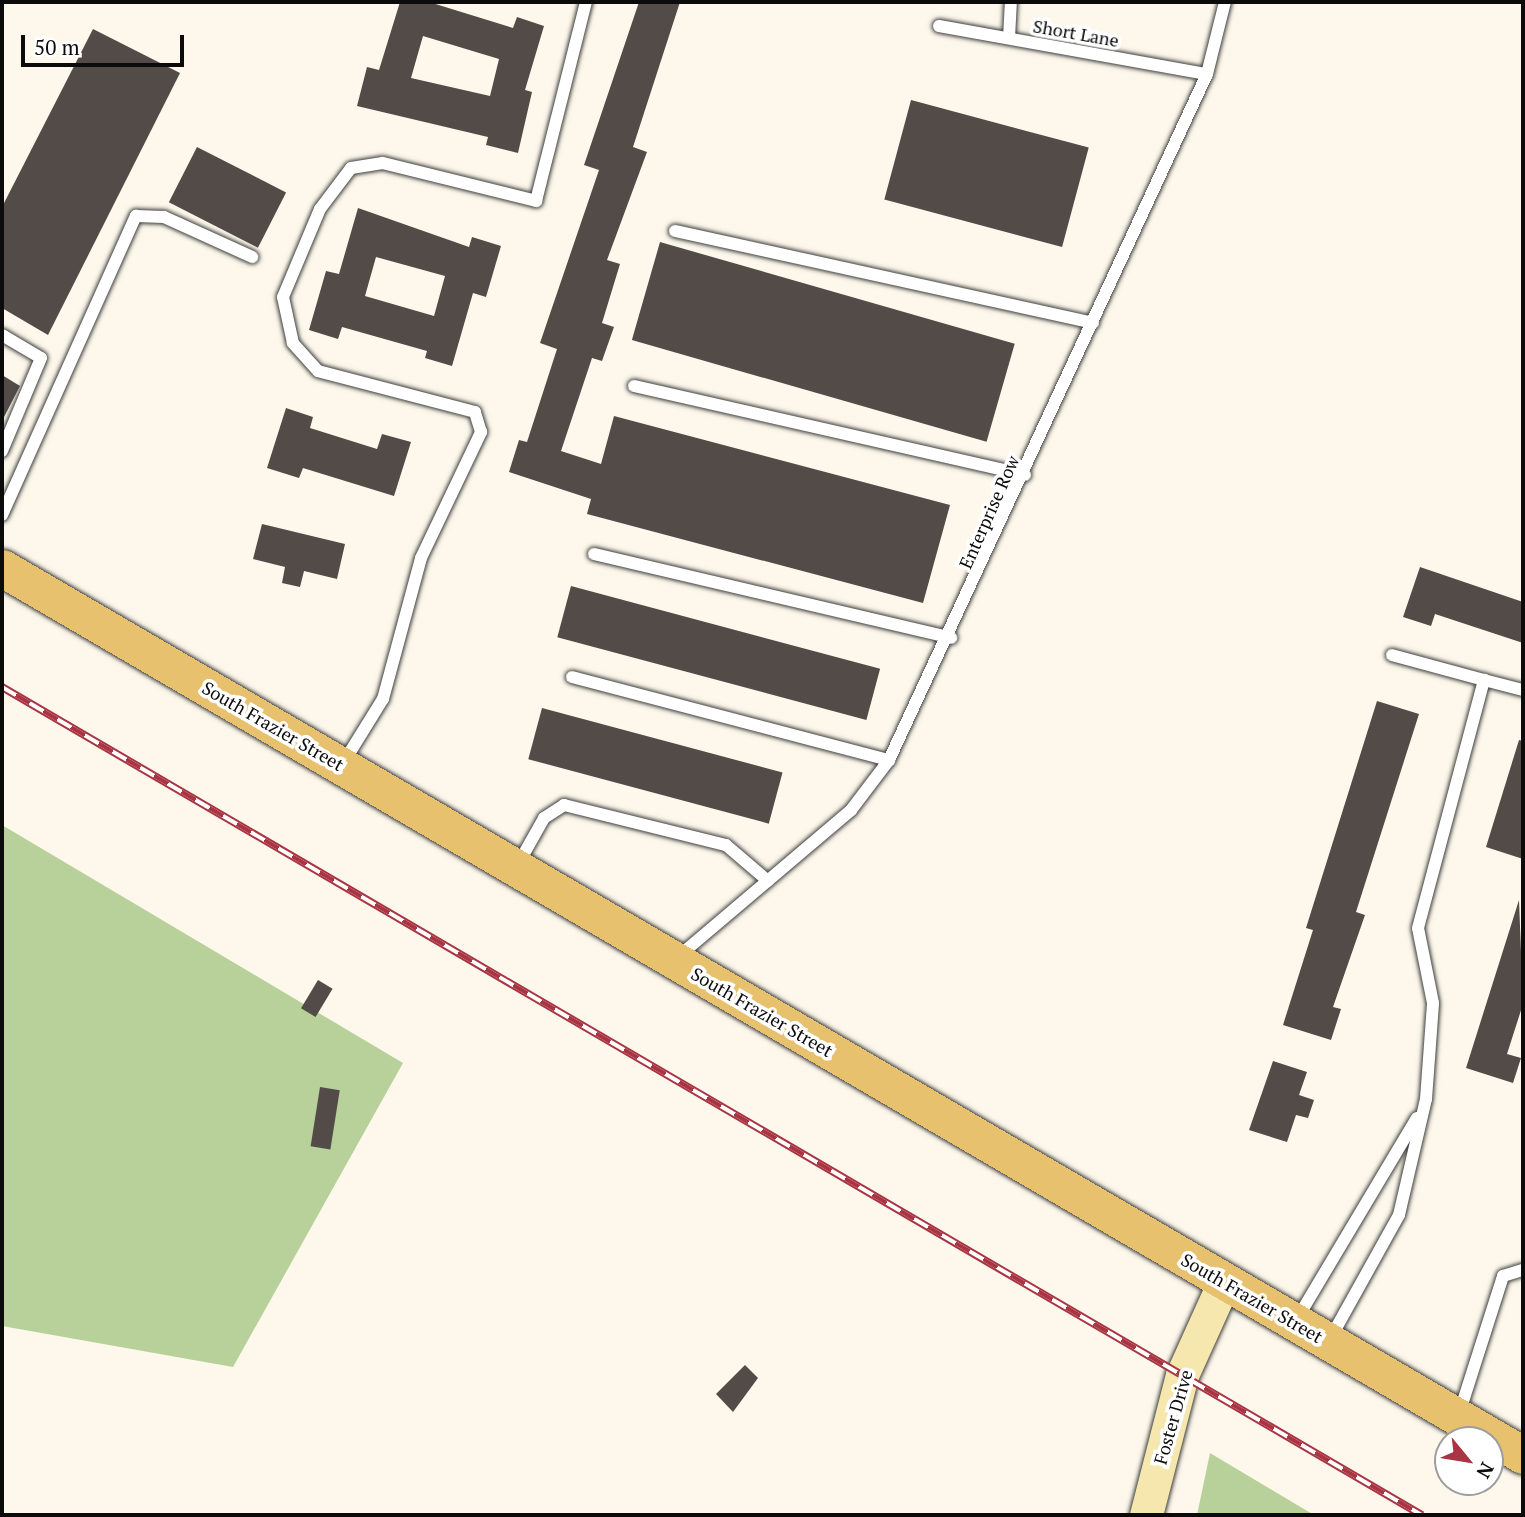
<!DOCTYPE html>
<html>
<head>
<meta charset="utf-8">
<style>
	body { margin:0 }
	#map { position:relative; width:1525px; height:1517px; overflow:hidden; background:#fdf8eb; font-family:"PT Serif",serif }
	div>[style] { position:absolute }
	.forest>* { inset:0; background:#b8d19a }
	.building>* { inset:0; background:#524b48; transform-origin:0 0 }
	.roads { filter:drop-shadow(0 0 2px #3e3e3e) drop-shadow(0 0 2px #3e3e3e) }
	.lane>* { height:12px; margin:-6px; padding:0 6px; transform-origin:6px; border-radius:6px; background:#fff }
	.secondary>* { height:33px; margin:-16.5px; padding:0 16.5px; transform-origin:16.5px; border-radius:16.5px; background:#f5e7ad }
	.primary>* { height:37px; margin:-18.5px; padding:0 18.5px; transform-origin:18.5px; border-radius:18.5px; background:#e8c16f }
	.rail>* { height:8px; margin-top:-4px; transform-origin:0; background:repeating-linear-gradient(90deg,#fff 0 16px,#a93443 0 32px); box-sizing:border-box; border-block:2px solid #a93443 }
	span { translate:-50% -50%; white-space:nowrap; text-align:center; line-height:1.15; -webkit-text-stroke:7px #fff; paint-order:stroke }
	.street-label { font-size:18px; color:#0b0b0b }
	.frame { position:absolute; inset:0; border:4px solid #0b0b0b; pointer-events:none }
	.north { position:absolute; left:1434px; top:1426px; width:70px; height:70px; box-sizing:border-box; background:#fff; border:2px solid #9d9d9d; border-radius:50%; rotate:120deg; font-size:19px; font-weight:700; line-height:28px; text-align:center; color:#0b0b0b }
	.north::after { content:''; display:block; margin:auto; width:24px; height:32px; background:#a93443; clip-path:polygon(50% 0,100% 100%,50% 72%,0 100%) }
	.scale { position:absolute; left:21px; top:35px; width:163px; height:32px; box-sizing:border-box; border:4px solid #0b0b0b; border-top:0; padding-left:9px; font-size:21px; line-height:24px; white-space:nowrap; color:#0b0b0b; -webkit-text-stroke:5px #fff; paint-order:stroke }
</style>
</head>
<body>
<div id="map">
	<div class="forest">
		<i style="clip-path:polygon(2px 825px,403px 1063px,233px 1367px,2px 1326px)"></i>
		<i style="clip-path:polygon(1210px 1453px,1314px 1515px,1197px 1515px)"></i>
	</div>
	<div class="building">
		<i style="clip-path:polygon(evenodd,400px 2px,429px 2px,513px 28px,517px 17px,544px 26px,525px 90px,532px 92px,518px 153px,486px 145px,488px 137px,357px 106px,367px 67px,379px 70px,400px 2px,423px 36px,499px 59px,490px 96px,411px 78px,423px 36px)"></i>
		<i style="clip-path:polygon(639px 2px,680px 2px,633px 147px,647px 152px,607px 260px,620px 264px,602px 323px,614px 327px,602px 361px,592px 358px,561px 451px,601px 464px,614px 416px,950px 505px,923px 603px,587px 514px,591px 499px,509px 472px,519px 440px,527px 442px,557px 349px,540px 343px,599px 170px,584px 165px)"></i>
		<i style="clip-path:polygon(93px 29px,180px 73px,48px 335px,2px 308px,2px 207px)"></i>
		<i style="left:911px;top:100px;width:184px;height:103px;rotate:15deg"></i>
		<i style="left:197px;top:147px;width:100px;height:62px;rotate:27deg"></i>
		<i style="clip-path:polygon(evenodd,358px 208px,469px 247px,472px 237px,501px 246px,486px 297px,473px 293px,452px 366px,425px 358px,427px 351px,342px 327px,338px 339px,309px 330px,326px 271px,339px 274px,358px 208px,376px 257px,445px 276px,434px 316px,365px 296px,376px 257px)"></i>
		<i style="left:660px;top:242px;width:369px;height:102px;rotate:16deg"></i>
		<i style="clip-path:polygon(2px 375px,20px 386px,2px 421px)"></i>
		<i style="clip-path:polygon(286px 408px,313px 417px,310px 428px,377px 449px,382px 434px,411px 442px,394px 496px,303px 468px,299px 478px,267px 468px)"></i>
		<i style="clip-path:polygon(262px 524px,345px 544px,337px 579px,304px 571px,300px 587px,282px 583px,285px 567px,253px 559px)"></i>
		<i style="clip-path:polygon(1420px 567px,1523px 602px,1523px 643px,1435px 614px,1431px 626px,1403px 617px)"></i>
		<i style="left:571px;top:586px;width:320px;height:53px;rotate:15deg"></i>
		<i style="clip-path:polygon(1377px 701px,1419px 714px,1356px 912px,1365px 915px,1333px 1007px,1341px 1009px,1331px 1040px,1283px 1025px,1313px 930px,1306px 928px)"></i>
		<i style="left:542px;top:708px;width:249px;height:53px;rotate:15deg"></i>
		<i style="clip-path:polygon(1519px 740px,1523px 741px,1523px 859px,1486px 847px)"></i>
		<i style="clip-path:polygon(1519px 900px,1523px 1004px,1507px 1054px,1521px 1058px,1513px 1083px,1466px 1068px)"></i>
		<i style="left:318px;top:980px;width:17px;height:33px;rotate:31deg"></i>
		<i style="clip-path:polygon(1273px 1061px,1307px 1072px,1299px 1095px,1314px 1100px,1308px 1118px,1296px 1115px,1287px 1142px,1249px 1130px)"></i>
		<i style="left:320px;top:1087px;width:20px;height:60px;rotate:9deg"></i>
		<i style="clip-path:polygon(745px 1365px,758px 1378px,733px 1412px,716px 1394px)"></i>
	</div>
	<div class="roads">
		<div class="lane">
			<i style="left:939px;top:26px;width:272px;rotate:10.2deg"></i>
			<i style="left:1009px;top:38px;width:36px;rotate:-87deg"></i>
			<i style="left:675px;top:231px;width:428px;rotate:12.4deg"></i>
			<i style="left:2px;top:335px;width:45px;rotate:30.5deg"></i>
			<i style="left:41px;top:358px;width:101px;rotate:112.8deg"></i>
			<i style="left:634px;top:386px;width:401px;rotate:12.8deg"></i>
			<i style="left:2px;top:515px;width:328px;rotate:-65.9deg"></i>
			<i style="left:136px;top:216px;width:28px;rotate:2deg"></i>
			<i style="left:164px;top:217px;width:97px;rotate:24.4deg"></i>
			<i style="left:594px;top:554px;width:367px;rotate:13.2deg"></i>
			<i style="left:1392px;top:655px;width:95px;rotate:15.2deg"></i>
			<i style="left:572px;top:677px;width:328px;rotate:14.7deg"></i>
			<i style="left:342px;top:765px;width:78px;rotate:-58.2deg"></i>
			<i style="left:383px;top:699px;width:146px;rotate:-74.9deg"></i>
			<i style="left:421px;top:558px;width:140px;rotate:-64.5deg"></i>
			<i style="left:481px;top:432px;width:21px;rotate:-107deg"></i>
			<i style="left:475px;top:412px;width:162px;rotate:-165.4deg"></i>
			<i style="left:318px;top:371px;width:38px;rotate:-132deg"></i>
			<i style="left:293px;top:343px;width:47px;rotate:-102.3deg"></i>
			<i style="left:283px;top:297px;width:95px;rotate:-67.2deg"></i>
			<i style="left:320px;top:209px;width:51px;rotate:-52.9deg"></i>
			<i style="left:351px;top:168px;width:32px;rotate:-9deg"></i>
			<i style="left:383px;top:163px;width:158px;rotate:13.9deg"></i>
			<i style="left:536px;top:201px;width:205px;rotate:-75.9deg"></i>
			<i style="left:517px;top:866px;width:55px;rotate:-60.6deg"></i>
			<i style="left:544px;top:818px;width:24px;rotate:-33deg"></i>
			<i style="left:564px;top:805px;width:167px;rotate:13.9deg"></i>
			<i style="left:726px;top:845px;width:55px;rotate:40.6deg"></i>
			<i style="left:679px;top:956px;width:226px;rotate:-40.3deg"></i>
			<i style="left:851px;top:810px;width:63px;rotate:-52.8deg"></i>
			<i style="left:889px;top:760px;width:756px;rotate:-65.13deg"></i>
			<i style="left:1207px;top:74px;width:74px;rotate:-76deg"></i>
			<i style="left:1297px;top:1319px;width:234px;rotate:-59.2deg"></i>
			<i style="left:1330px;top:1339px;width:142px;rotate:-60.9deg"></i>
			<i style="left:1399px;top:1215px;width:119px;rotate:-76.9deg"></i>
			<i style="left:1426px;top:1099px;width:96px;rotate:-85.8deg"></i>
			<i style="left:1433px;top:1003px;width:76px;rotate:-101.3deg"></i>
			<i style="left:1418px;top:928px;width:257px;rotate:-75.1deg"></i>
			<i style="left:1484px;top:680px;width:40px;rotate:14.4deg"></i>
			<i style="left:1459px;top:1414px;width:145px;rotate:-72.3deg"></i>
			<i style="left:1503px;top:1276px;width:21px;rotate:-17deg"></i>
		</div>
		<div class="secondary">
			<i style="left:1146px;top:1515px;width:145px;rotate:-75.6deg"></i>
			<i style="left:1182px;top:1375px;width:102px;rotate:-65.7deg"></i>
		</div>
		<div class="primary">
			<i style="left:2px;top:568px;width:1761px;rotate:30.25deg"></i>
		</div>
	</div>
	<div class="rail">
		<i style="left:2px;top:687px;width:1644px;rotate:30.25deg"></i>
	</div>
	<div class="street-label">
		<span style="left:1076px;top:33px;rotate:10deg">Short Lane</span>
		<span style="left:989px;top:512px;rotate:-66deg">Enterprise Row</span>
		<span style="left:273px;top:726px;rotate:30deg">South Frazier Street</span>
		<span style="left:762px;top:1012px;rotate:30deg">South Frazier Street</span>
		<span style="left:1252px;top:1298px;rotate:30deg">South Frazier Street</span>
		<span style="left:1173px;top:1417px;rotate:-74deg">Foster Drive</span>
	</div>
	<div class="frame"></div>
	<div class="north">N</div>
	<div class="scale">50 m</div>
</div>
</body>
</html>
